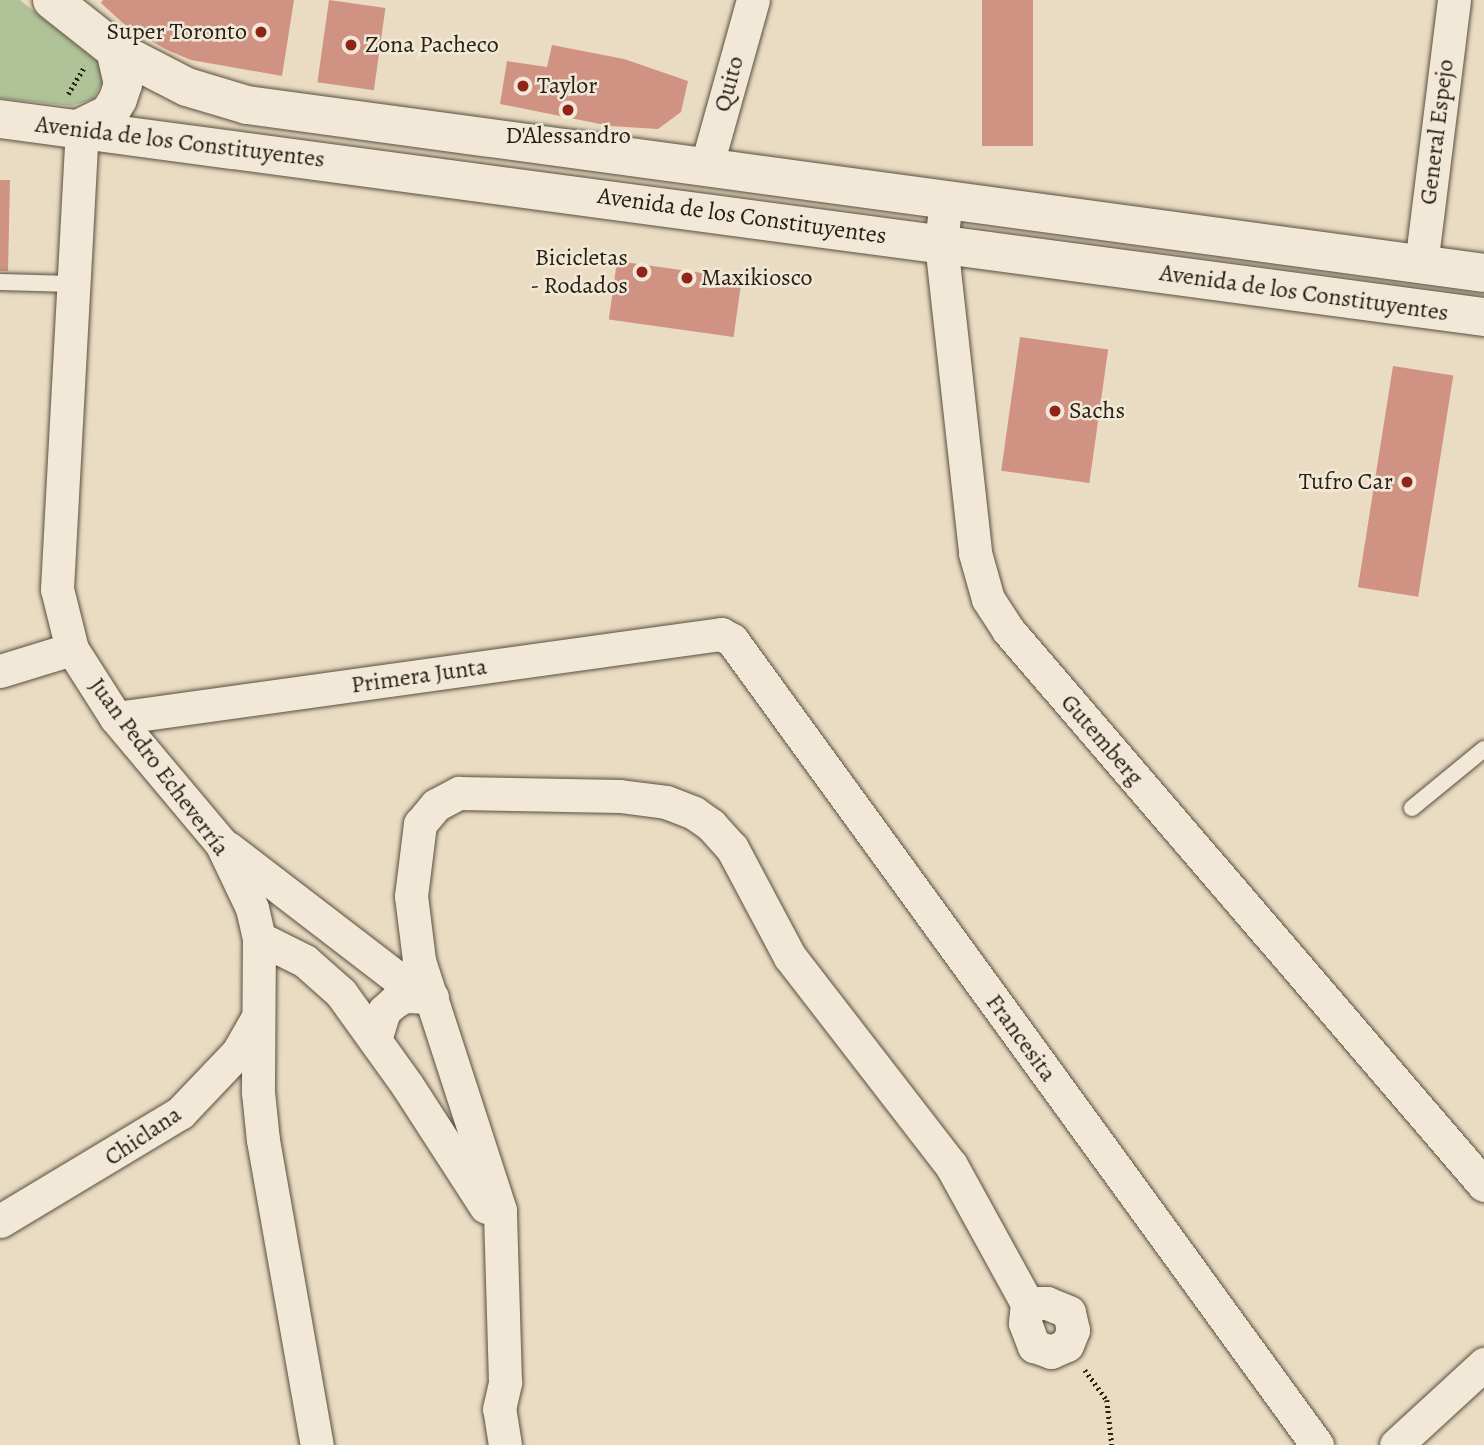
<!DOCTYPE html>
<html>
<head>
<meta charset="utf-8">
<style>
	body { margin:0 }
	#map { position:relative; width:1484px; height:1445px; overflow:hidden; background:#eadcc2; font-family:Alegreya,serif }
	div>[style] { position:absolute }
	.green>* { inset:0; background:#b0c298 }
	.building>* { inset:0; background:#d09282; transform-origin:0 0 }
	.path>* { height:4.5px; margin-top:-2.25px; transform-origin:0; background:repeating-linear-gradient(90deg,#292015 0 2px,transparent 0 5.5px) }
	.roads { filter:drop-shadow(0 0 2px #594f40) drop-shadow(0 0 2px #594f40) }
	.lane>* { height:16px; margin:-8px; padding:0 8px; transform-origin:8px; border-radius:8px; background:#f1e8d7 }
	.street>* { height:33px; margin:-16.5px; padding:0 16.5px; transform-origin:16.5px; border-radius:16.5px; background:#f1e8d7 }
	.secondary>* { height:38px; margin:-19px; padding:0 19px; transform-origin:19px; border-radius:19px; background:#f1e8d7 }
	.dots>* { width:19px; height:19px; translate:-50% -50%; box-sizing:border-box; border:4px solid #f1e8d7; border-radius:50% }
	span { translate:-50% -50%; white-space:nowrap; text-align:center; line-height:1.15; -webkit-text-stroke:5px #f1e8d7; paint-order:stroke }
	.poi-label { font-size:24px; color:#292015 }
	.right { translate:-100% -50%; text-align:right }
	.left { translate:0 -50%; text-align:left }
	.street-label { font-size:24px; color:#292015 }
</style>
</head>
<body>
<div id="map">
	<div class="green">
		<i style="clip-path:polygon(0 0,20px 0,98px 62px,102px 82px,93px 99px,72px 106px,0 98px)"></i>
	</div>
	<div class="building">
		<i style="clip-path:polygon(103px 0,294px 0,282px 76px,191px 60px,165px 49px,125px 25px,101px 3px)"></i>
		<i style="left:329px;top:0;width:57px;height:83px;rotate:8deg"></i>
		<i style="left:982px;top:0;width:51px;height:146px"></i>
		<i style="clip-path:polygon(552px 45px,624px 59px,688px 81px,681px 112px,658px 129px,610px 126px,500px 104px,507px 61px,547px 67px)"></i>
		<i style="clip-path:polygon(0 180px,10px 180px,8px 271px,0 271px)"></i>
		<i style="left:617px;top:261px;width:126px;height:59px;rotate:8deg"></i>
		<i style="left:1020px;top:337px;width:89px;height:135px;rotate:8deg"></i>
		<i style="left:1393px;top:366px;width:61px;height:224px;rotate:9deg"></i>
	</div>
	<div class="path">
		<i style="left:68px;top:94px;width:33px;rotate:-59deg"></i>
		<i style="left:1085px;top:1370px;width:37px;rotate:54deg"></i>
		<i style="left:1107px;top:1400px;width:45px;rotate:83.7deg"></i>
	</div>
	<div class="roads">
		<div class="lane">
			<i style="left:0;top:282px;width:73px;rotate:1.6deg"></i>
			<i style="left:1412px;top:808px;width:93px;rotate:-39.3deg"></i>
		</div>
		<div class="street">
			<i style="left:82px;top:127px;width:463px;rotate:93.1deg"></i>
			<i style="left:57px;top:589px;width:62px;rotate:76deg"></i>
			<i style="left:72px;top:649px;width:82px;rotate:57.5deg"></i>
			<i style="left:116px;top:718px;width:163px;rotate:50deg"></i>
			<i style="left:221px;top:843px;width:72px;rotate:64.5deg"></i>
			<i style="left:252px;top:908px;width:31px;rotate:77deg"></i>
			<i style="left:259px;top:938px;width:154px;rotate:90.4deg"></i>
			<i style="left:258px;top:1092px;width:48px;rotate:84.1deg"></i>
			<i style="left:263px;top:1140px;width:310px;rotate:80deg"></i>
			<i style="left:706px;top:168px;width:174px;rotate:-74.4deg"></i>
			<i style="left:946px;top:200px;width:43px;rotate:96.6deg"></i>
			<i style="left:941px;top:243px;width:312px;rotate:83.7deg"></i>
			<i style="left:975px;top:553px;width:48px;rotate:74.2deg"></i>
			<i style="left:988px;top:599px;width:37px;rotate:57deg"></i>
			<i style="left:1008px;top:630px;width:731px;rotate:49.38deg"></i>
			<i style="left:1421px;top:265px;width:267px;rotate:-82.9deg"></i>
			<i style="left:0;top:671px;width:75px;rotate:-17deg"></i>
			<i style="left:116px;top:718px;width:611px;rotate:-7.9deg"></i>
			<i style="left:721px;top:634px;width:13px;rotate:29deg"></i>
			<i style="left:732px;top:640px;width:995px;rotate:53.99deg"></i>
			<i style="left:228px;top:848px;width:240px;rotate:37.5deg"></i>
			<i style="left:259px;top:938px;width:51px;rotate:26.6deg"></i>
			<i style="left:305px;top:961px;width:48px;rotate:41.6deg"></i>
			<i style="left:341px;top:993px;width:113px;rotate:54.3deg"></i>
			<i style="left:407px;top:1085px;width:145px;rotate:57.1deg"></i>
			<i style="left:375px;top:1040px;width:30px;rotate:-73deg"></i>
			<i style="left:384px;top:1011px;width:13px;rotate:-42deg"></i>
			<i style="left:394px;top:1002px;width:12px;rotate:-31deg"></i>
			<i style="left:404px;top:996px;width:28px;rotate:2deg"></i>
			<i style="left:0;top:1221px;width:210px;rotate:-31deg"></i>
			<i style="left:180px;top:1113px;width:84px;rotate:-46.4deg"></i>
			<i style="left:238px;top:1052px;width:40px;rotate:-60.3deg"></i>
			<i style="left:505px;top:1445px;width:36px;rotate:-99deg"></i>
			<i style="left:499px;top:1409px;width:28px;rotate:-77deg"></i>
			<i style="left:505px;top:1382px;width:172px;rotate:-91.7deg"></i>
			<i style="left:500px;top:1210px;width:263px;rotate:-108deg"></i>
			<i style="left:419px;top:960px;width:64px;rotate:-97.1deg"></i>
			<i style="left:411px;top:896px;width:73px;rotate:-82.9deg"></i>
			<i style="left:420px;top:824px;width:25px;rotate:-50deg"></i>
			<i style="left:436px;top:805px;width:26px;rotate:-28deg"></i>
			<i style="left:459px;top:793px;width:161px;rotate:1.1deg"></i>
			<i style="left:620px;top:796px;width:46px;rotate:7.4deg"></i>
			<i style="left:666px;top:802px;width:30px;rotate:21deg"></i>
			<i style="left:694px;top:813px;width:21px;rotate:35deg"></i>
			<i style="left:711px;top:825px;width:31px;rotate:48deg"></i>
			<i style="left:732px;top:848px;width:123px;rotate:62deg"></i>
			<i style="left:790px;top:957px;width:263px;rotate:52.3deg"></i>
			<i style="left:951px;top:1165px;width:158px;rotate:61.2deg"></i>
			<i style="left:1027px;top:1303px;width:20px;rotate:96deg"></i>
			<i style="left:1025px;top:1323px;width:25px;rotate:69deg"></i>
			<i style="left:1034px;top:1346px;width:18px;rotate:19deg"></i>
			<i style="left:1051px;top:1352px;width:17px;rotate:-24deg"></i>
			<i style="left:1067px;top:1345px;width:16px;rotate:-68deg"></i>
			<i style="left:1073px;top:1330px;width:18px;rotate:-103deg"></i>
			<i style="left:1069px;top:1312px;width:24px;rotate:-158deg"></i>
			<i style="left:1047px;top:1303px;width:20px;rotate:180deg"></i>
			<i style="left:1396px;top:1445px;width:120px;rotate:-42.6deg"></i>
		</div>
		<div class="secondary">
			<i style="left:52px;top:0;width:80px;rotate:38.4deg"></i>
			<i style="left:115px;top:50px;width:81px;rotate:27.2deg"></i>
			<i style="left:187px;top:87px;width:63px;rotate:16.7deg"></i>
			<i style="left:247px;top:105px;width:1248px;rotate:7.73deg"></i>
			<i style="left:0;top:119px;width:1497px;rotate:7.6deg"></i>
			<i style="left:82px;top:127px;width:30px;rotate:-26deg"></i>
			<i style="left:109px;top:114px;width:17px;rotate:-59deg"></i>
			<i style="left:118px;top:99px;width:16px;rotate:-72deg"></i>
			<i style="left:123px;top:84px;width:35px;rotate:-103deg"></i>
		</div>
	</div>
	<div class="dots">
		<i style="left:261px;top:32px;background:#8f2418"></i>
		<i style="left:351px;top:45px;background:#8f2418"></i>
		<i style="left:523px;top:86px;background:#8f2418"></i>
		<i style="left:568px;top:110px;background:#8f2418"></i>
		<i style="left:642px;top:272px;background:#8f2418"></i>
		<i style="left:687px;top:278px;background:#8f2418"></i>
		<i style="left:1055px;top:411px;background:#8f2418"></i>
		<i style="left:1407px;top:482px;background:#8f2418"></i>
	</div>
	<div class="poi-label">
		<span class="right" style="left:247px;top:32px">Super Toronto</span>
		<span class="left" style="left:365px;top:45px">Zona Pacheco</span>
		<span class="left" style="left:537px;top:86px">Taylor</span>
		<span style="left:568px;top:136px">D'Alessandro</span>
		<span class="right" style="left:628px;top:272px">Bicicletas<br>- Rodados</span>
		<span class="left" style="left:701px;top:278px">Maxikiosco</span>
		<span class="left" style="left:1069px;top:411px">Sachs</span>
		<span class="right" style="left:1393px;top:482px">Tufro Car</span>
	</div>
	<div class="street-label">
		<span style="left:729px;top:84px;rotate:-75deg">Quito</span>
		<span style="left:1437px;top:132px;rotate:-83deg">General Espejo</span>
		<span style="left:180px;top:142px;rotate:7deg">Avenida de los Constituyentes</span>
		<span style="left:742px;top:216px;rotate:8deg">Avenida de los Constituyentes</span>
		<span style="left:1304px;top:293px;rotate:8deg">Avenida de los Constituyentes</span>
		<span style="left:419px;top:676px;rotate:-8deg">Primera Junta</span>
		<span style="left:1102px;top:740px;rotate:49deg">Gutemberg</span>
		<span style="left:159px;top:767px;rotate:53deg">Juan Pedro Echeverría</span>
		<span style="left:1021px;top:1038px;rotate:54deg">Francesita</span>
		<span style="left:143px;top:1136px;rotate:-34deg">Chiclana</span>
	</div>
</div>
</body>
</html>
